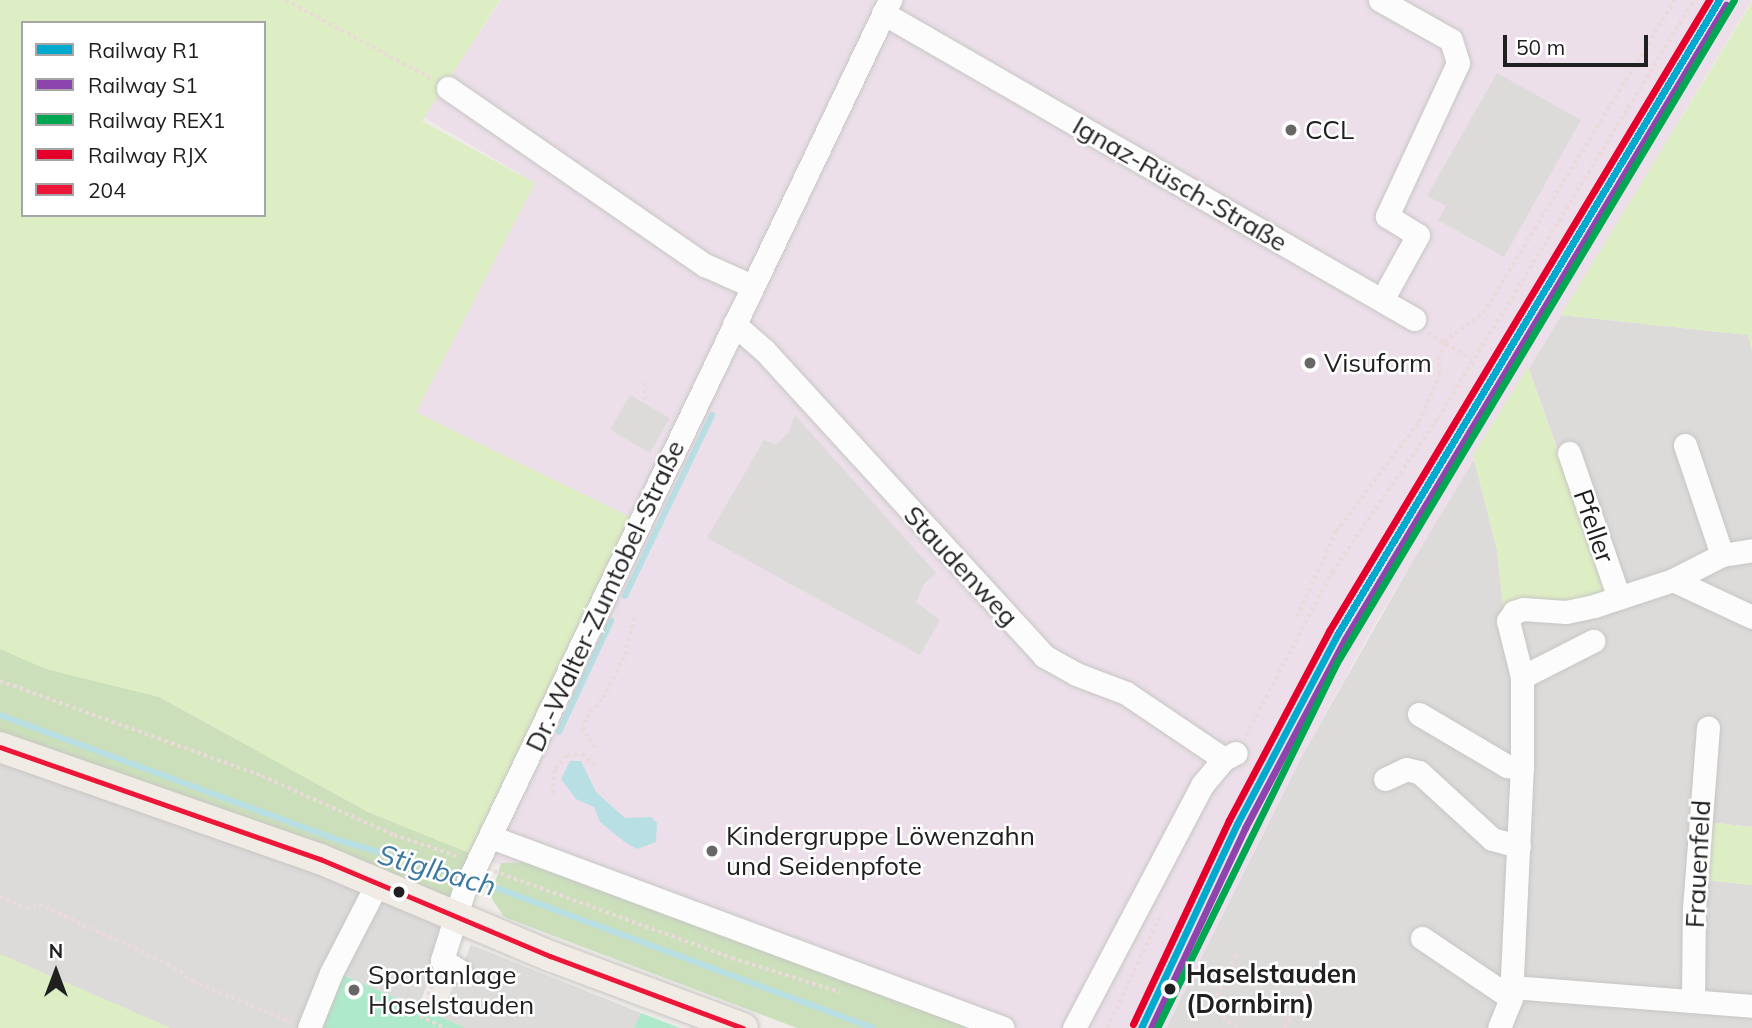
<!DOCTYPE html>
<html>
<head>
<meta charset="utf-8">
<style>
	body { margin:0 }
	#map { position:relative; width:1752px; height:1028px; overflow:hidden; background:#eeebe8; font-family:Mulish,sans-serif }
	div>[style] { position:absolute }
	.residential>* { inset:0; background:#dddbda }
	.industrial>* { inset:0; background:#ecdfe9 }
	.religious>* { inset:0; background:#dcdbda; transform-origin:0 0 }
	.grass>* { inset:0; background:#deeec4 }
	.forest>* { inset:0; background:#cbdfbb }
	.pitch>* { inset:0; background:#afe9cb }
	.water>* { inset:0; background:#b8dfe4 }
	.stream>* { height:6px; margin:-3px; padding:0 3px; transform-origin:3px; border-radius:3px; background:#b8dfe4 }
	.path>* { height:3.5px; margin-top:-1.75px; transform-origin:0; background:repeating-linear-gradient(90deg,#ecd9d9 0 3.5px,transparent 0 7px) }
	.roads { filter:drop-shadow(0 0 2px #c7c6c4) drop-shadow(0 0 2px #c7c6c4) }
	.minor>* { height:23px; margin:-11.5px; padding:0 11.5px; transform-origin:11.5px; border-radius:11.5px; background:#fcfcfc }
	.major>* { height:30px; margin:-15px; padding:0 15px; transform-origin:15px; border-radius:15px; background:#f1ebe5 }
	.bus-1>* { height:5px; margin:-2.5px; padding:0 2.5px; transform-origin:2.5px; border-radius:2.5px; background:#ec1638 }
	.rail-1>* { height:7px; margin:-3.5px; padding:0 3.5px; transform-origin:3.5px; border-radius:3.5px; background:#00a9ce }
	.rail-2>* { height:7px; margin:-3.5px; padding:0 3.5px; transform-origin:3.5px; border-radius:3.5px; background:#8e44ad }
	.rail-3>* { height:7px; margin:-3.5px; padding:0 3.5px; transform-origin:3.5px; border-radius:3.5px; background:#00a651 }
	.rail-4>* { height:7px; margin:-3.5px; padding:0 3.5px; transform-origin:3.5px; border-radius:3.5px; background:#e4002b }
	.dots>* { width:19px; height:19px; translate:-50% -50%; box-sizing:border-box; border:4px solid #fff; border-radius:50% }
	span { translate:-50% -50%; white-space:nowrap; text-align:center; line-height:1.15; -webkit-text-stroke:5px #fff; paint-order:stroke }
	.poi-label { font-size:26px; color:#202020 }
	.left { translate:0 -50%; text-align:left }
	.street-label { font-size:26px; color:#202020 }
	.stop-label { font-size:26px; color:#202020; font-weight:700 }
	.water-label { font-size:28px; color:#3a77a1; font-style:italic }
	.legend { position:absolute; left:21px; top:21px; width:245px; height:196px; box-sizing:border-box; background:#fff; border:2px solid #a6a6a6; margin:0; padding:9px 12px; list-style:none; font-size:21px; color:#202020 }
	.legend li { display:flex; align-items:center; gap:14px; height:35px }
	.legend b { width:35px; border:2px solid #a6a6a6 }
	.north { position:absolute; left:21px; top:937px; width:70px; height:70px; -webkit-text-stroke:5px #fff; paint-order:stroke; rotate:0deg; font-size:19px; font-weight:700; line-height:28px; text-align:center; color:#202020 }
	.north::after { content:''; display:block; margin:auto; width:24px; height:32px; background:#202020; clip-path:polygon(50% 0,100% 100%,50% 72%,0 100%) }
	.scale { position:absolute; left:1503px; top:35px; width:145px; height:32px; box-sizing:border-box; border:4px solid #202020; border-top:0; padding-left:9px; font-size:21px; line-height:24px; white-space:nowrap; color:#202020; -webkit-text-stroke:5px #fff; paint-order:stroke }
</style>
</head>
<body>
<div id="map">
	<div class="residential">
		<i style="clip-path:polygon(1561px 315px,1748px 335px,1752px 351px,1752px 827px,1707px 822px,1705px 880px,1752px 885px,1752px 1028px,1166px 1028px,1303px 754px,1473px 455px,1497px 550px,1503px 606px,1568px 478px,1528px 367px)"></i>
		<i style="clip-path:polygon(0 741px,454px 913px,418px 1008px,337px 972px,316px 1028px,0 1028px)"></i>
	</div>
	<div class="industrial">
		<i style="clip-path:polygon(501px 0,1752px 0,1376px 622px,1303px 754px,1166px 1028px,947px 1028px,479px 857px,416px 412px,535px 183px,424px 117px)"></i>
	</div>
	<div class="religious">
		<i style="clip-path:polygon(1497px 73px,1581px 120px,1504px 257px,1438px 220px,1446px 206px,1427px 196px)"></i>
		<i style="left:630px;top:395px;width:46px;height:40px;rotate:30deg"></i>
		<i style="clip-path:polygon(795px 415px,936px 573px,924px 584px,916px 602px,940px 620px,920px 655px,707px 538px,764px 440px,776px 445px,789px 432px)"></i>
		<i style="clip-path:polygon(1738px 617px,1752px 623px,1752px 673px,1720px 658px)"></i>
		<i style="clip-path:polygon(471px 945px,641px 1013px,634px 1028px,466px 1028px,440px 1017px)"></i>
	</div>
	<div class="grass">
		<i style="clip-path:polygon(evenodd,0 0,500px 0,422px 121px,535px 183px,416px 412px,638px 521px,479px 857px,368px 812px,159px 697px,46px 669px,0 649px,0 0,23px 23px,264px 23px,264px 215px,23px 215px,23px 23px)"></i>
		<i style="clip-path:polygon(1752px 2px,1752px 351px,1748px 335px,1561px 315px)"></i>
		<i style="clip-path:polygon(1528px 367px,1608px 592px,1576px 603px,1517px 600px,1503px 606px,1497px 550px,1473px 455px)"></i>
		<i style="clip-path:polygon(1707px 822px,1752px 827px,1752px 885px,1704px 880px)"></i>
		<i style="clip-path:polygon(0 954px,171px 1028px,0 1028px)"></i>
	</div>
	<div class="forest">
		<i style="clip-path:polygon(0 649px,46px 669px,159px 697px,368px 812px,479px 857px,454px 913px,0 741px)"></i>
		<i style="clip-path:polygon(526px 862px,971px 1028px,797px 1028px,504px 917px,491px 897px,501px 863px)"></i>
	</div>
	<div class="pitch">
		<i style="clip-path:polygon(336px 972px,466px 1028px,316px 1028px)"></i>
		<i style="clip-path:polygon(641px 1013px,680px 1028px,634px 1028px)"></i>
	</div>
	<div class="water">
		<i style="clip-path:polygon(570px 761px,581px 761px,596px 792px,625px 818px,651px 817px,657px 823px,656px 842px,637px 849px,626px 843px,600px 822px,594px 807px,576px 799px,561px 779px)"></i>
	</div>
	<div class="stream">
		<i style="left:625px;top:596px;width:201px;rotate:-64.3deg"></i>
		<i style="left:0;top:715px;width:360px;rotate:20.3deg"></i>
		<i style="left:338px;top:840px;width:131px;rotate:16.4deg"></i>
		<i style="left:559px;top:732px;width:123px;rotate:-64.9deg"></i>
		<i style="left:475px;top:880px;width:425px;rotate:20.4deg"></i>
	</div>
	<div class="path">
		<i style="left:286px;top:0;width:166px;rotate:28.4deg"></i>
		<i style="left:1428px;top:333px;width:51px;rotate:30.6deg"></i>
		<i style="left:645px;top:383px;width:21px;rotate:90deg"></i>
		<i style="left:1297px;top:617px;width:94px;rotate:-65.4deg"></i>
		<i style="left:1336px;top:532px;width:138px;rotate:-53deg"></i>
		<i style="left:1419px;top:422px;width:52px;rotate:-66.4deg"></i>
		<i style="left:1440px;top:374px;width:15px;rotate:-98deg"></i>
		<i style="left:1438px;top:359px;width:18px;rotate:-71deg"></i>
		<i style="left:1444px;top:342px;width:49px;rotate:-36.6deg"></i>
		<i style="left:1483px;top:313px;width:367px;rotate:-58.5deg"></i>
		<i style="left:0;top:681px;width:279px;rotate:19.9deg"></i>
		<i style="left:262px;top:776px;width:145px;rotate:24.1deg"></i>
		<i style="left:394px;top:835px;width:66px;rotate:18.4deg"></i>
		<i style="left:1246px;top:735px;width:184px;rotate:-62.2deg"></i>
		<i style="left:1332px;top:572px;width:187px;rotate:-55.5deg"></i>
		<i style="left:1438px;top:418px;width:490px;rotate:-58.5deg"></i>
		<i style="left:595px;top:748px;width:22px;rotate:-124deg"></i>
		<i style="left:583px;top:730px;width:12px;rotate:-76deg"></i>
		<i style="left:586px;top:718px;width:26px;rotate:-50deg"></i>
		<i style="left:603px;top:698px;width:48px;rotate:-62.9deg"></i>
		<i style="left:625px;top:655px;width:41px;rotate:-77.3deg"></i>
		<i style="left:552px;top:794px;width:25px;rotate:-83deg"></i>
		<i style="left:555px;top:769px;width:18px;rotate:-49deg"></i>
		<i style="left:567px;top:755px;width:15px;rotate:-4deg"></i>
		<i style="left:582px;top:754px;width:21px;rotate:41deg"></i>
		<i style="left:494px;top:871px;width:253px;rotate:20.1deg"></i>
		<i style="left:732px;top:958px;width:113px;rotate:17.5deg"></i>
		<i style="left:0;top:897px;width:28px;rotate:23deg"></i>
		<i style="left:26px;top:908px;width:14px;rotate:-17deg"></i>
		<i style="left:39px;top:904px;width:142px;rotate:24.9deg"></i>
		<i style="left:168px;top:964px;width:30px;rotate:34deg"></i>
		<i style="left:193px;top:981px;width:106px;rotate:22.7deg"></i>
		<i style="left:1236px;top:955px;width:47px;rotate:114.9deg"></i>
		<i style="left:1216px;top:998px;width:21px;rotate:73deg"></i>
		<i style="left:1222px;top:1018px;width:21px;rotate:29deg"></i>
		<i style="left:435px;top:979px;width:40px;rotate:112deg"></i>
		<i style="left:420px;top:1016px;width:29px;rotate:25deg"></i>
		<i style="left:1107px;top:1028px;width:127px;rotate:-64.8deg"></i>
		<i style="left:1284px;top:1028px;width:55px;rotate:-59.2deg"></i>
	</div>
	<div class="roads">
		<div class="minor">
			<i style="left:1380px;top:0;width:81px;rotate:29.4deg"></i>
			<i style="left:1451px;top:40px;width:24px;rotate:73deg"></i>
			<i style="left:1458px;top:63px;width:169px;rotate:114.9deg"></i>
			<i style="left:1387px;top:216px;width:36px;rotate:32deg"></i>
			<i style="left:1418px;top:235px;width:74px;rotate:119deg"></i>
			<i style="left:883px;top:13px;width:613px;rotate:29.95deg"></i>
			<i style="left:448px;top:88px;width:312px;rotate:34.6deg"></i>
			<i style="left:705px;top:265px;width:49px;rotate:24deg"></i>
			<i style="left:734px;top:324px;width:40px;rotate:41deg"></i>
			<i style="left:764px;top:350px;width:415px;rotate:47.5deg"></i>
			<i style="left:1044px;top:656px;width:37px;rotate:29deg"></i>
			<i style="left:1076px;top:674px;width:53px;rotate:20.8deg"></i>
			<i style="left:1126px;top:693px;width:118px;rotate:34deg"></i>
			<i style="left:1685px;top:445px;width:116px;rotate:71.4deg"></i>
			<i style="left:1569px;top:453px;width:153px;rotate:71deg"></i>
			<i style="left:1673px;top:580px;width:87px;rotate:25.1deg"></i>
			<i style="left:1522px;top:677px;width:80px;rotate:-26.9deg"></i>
			<i style="left:1419px;top:714px;width:102px;rotate:30.6deg"></i>
			<i style="left:1507px;top:766px;width:15px;rotate:8deg"></i>
			<i style="left:1385px;top:779px;width:23px;rotate:-25deg"></i>
			<i style="left:1406px;top:769px;width:13px;rotate:13deg"></i>
			<i style="left:1419px;top:772px;width:99px;rotate:42.5deg"></i>
			<i style="left:1492px;top:839px;width:28px;rotate:15deg"></i>
			<i style="left:491px;top:837px;width:546px;rotate:20.46deg"></i>
			<i style="left:1422px;top:938px;width:107px;rotate:34deg"></i>
			<i style="left:460px;top:971px;width:21px;rotate:-149deg"></i>
			<i style="left:442px;top:960px;width:73px;rotate:-72.6deg"></i>
			<i style="left:464px;top:890px;width:987px;rotate:-64.42deg"></i>
			<i style="left:1512px;top:987px;width:241px;rotate:4.5deg"></i>
			<i style="left:1693px;top:999px;width:90px;rotate:-89.4deg"></i>
			<i style="left:1694px;top:909px;width:182px;rotate:-85.6deg"></i>
			<i style="left:309px;top:1028px;width:59px;rotate:-68.2deg"></i>
			<i style="left:331px;top:973px;width:100px;rotate:-62.7deg"></i>
			<i style="left:1074px;top:1028px;width:275px;rotate:-62.2deg"></i>
			<i style="left:1202px;top:785px;width:34px;rotate:-50deg"></i>
			<i style="left:1224px;top:759px;width:13px;rotate:-27deg"></i>
			<i style="left:1499px;top:1028px;width:32px;rotate:-68deg"></i>
			<i style="left:1511px;top:998px;width:230px;rotate:-87.3deg"></i>
			<i style="left:1522px;top:768px;width:91px;rotate:-90deg"></i>
			<i style="left:1522px;top:677px;width:58px;rotate:-104deg"></i>
			<i style="left:1508px;top:621px;width:11px;rotate:-56deg"></i>
			<i style="left:1514px;top:612px;width:9px;rotate:-18deg"></i>
			<i style="left:1523px;top:609px;width:43px;rotate:4deg"></i>
			<i style="left:1566px;top:612px;width:29px;rotate:-12deg"></i>
			<i style="left:1594px;top:606px;width:83px;rotate:-18.2deg"></i>
			<i style="left:1673px;top:580px;width:55px;rotate:-27deg"></i>
			<i style="left:1722px;top:555px;width:30px;rotate:-9deg"></i>
		</div>
		<div class="major">
			<i style="left:0;top:747px;width:339px;rotate:19.3deg"></i>
			<i style="left:320px;top:859px;width:250px;rotate:22.9deg"></i>
			<i style="left:550px;top:956px;width:206px;rotate:20.5deg"></i>
		</div>
	</div>
	<div class="bus-1">
		<i style="left:0;top:747px;width:339px;rotate:19.3deg"></i>
		<i style="left:320px;top:859px;width:250px;rotate:22.9deg"></i>
		<i style="left:550px;top:956px;width:206px;rotate:20.5deg"></i>
	</div>
	<div class="rail-1">
		<i style="left:1141px;top:1028px;width:225px;rotate:-64.8deg"></i>
		<i style="left:1237px;top:824px;width:214px;rotate:-62.1deg"></i>
		<i style="left:1337px;top:635px;width:741px;rotate:-58.97deg"></i>
	</div>
	<div class="rail-2">
		<i style="left:1151px;top:1028px;width:221px;rotate:-64.8deg"></i>
		<i style="left:1245px;top:828px;width:214px;rotate:-62.1deg"></i>
		<i style="left:1345px;top:639px;width:740px;rotate:-59deg"></i>
	</div>
	<div class="rail-3">
		<i style="left:1157px;top:1028px;width:406px;rotate:-63.8deg"></i>
		<i style="left:1336px;top:664px;width:774px;rotate:-59.06deg"></i>
	</div>
	<div class="rail-4">
		<i style="left:1133px;top:1024px;width:225px;rotate:-64.8deg"></i>
		<i style="left:1229px;top:820px;width:214px;rotate:-62.1deg"></i>
		<i style="left:1329px;top:631px;width:737px;rotate:-58.94deg"></i>
	</div>
	<div class="dots">
		<i style="left:1291px;top:130px;background:#686766"></i>
		<i style="left:1310px;top:363px;background:#686766"></i>
		<i style="left:712px;top:851px;background:#686766"></i>
		<i style="left:399px;top:892px;background:#202020"></i>
		<i style="left:1170px;top:989px;background:#202020"></i>
		<i style="left:354px;top:990px;background:#686766"></i>
	</div>
	<div class="poi-label">
		<span class="left" style="left:1305px;top:130px">CCL</span>
		<span class="left" style="left:1324px;top:363px">Visuform</span>
		<span class="left" style="left:726px;top:851px">Kindergruppe Löwenzahn<br>und Seidenpfote</span>
		<span class="left" style="left:368px;top:990px">Sportanlage<br>Haselstauden</span>
	</div>
	<div class="street-label">
		<span style="left:1180px;top:184px;rotate:30deg">Ignaz-Rüsch-Straße</span>
		<span style="left:1594px;top:526px;rotate:71deg">Pfeller</span>
		<span style="left:961px;top:566px;rotate:47deg">Staudenweg</span>
		<span style="left:605px;top:596px;rotate:-65deg">Dr.-Walter-Zumtobel-Straße</span>
		<span style="left:1698px;top:864px;rotate:-87deg">Frauenfeld</span>
	</div>
	<div class="stop-label">
		<span class="left" style="left:1186px;top:989px">Haselstauden<br>(Dornbirn)</span>
	</div>
	<div class="water-label">
		<span style="left:437px;top:870px;rotate:16deg">Stiglbach</span>
	</div>
	<ul class="legend">
	<li><b style="height:9px;background:#00a9ce"></b>Railway R1</li>
	<li><b style="height:9px;background:#8e44ad"></b>Railway S1</li>
	<li><b style="height:9px;background:#00a651"></b>Railway REX1</li>
	<li><b style="height:9px;background:#e4002b"></b>Railway RJX</li>
	<li><b style="height:9px;background:#ec1638"></b>204</li>
	</ul>
	<div class="north">N</div>
	<div class="scale">50 m</div>
</div>
</body>
</html>
